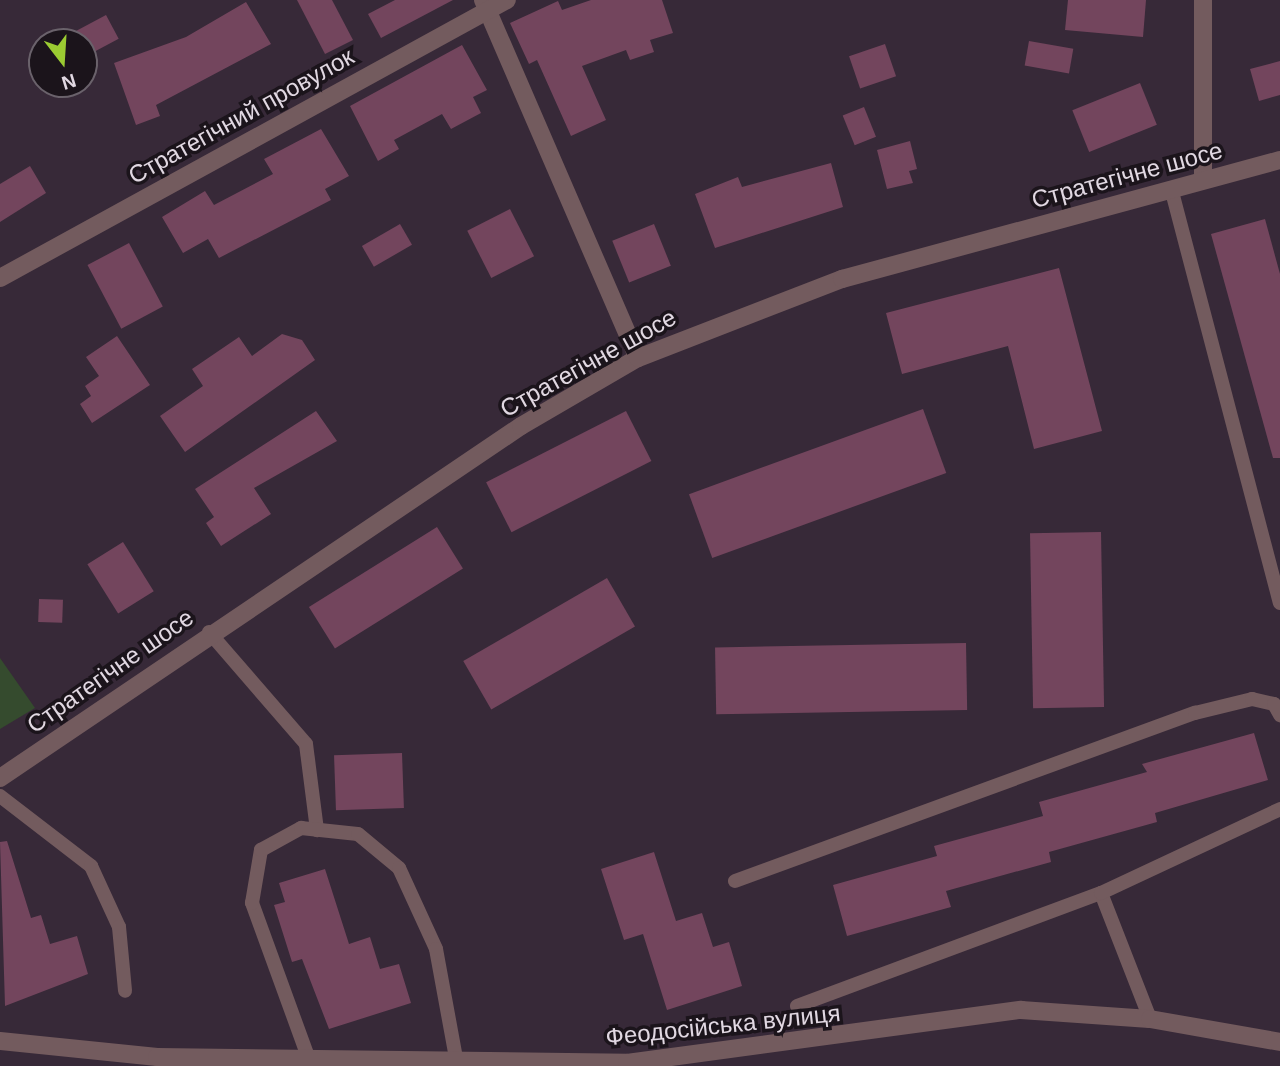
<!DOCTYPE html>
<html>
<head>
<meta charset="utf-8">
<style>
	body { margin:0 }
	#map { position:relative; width:1280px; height:1066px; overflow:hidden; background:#372938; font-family:Helvetica,sans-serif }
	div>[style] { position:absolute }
	.green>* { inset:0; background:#354b2e }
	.building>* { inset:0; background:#73455d; transform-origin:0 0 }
	.service>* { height:14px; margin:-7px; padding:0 7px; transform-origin:7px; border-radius:7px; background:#735b5e }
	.minor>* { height:18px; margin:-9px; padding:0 9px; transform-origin:9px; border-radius:9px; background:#735b5e }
	.tertiary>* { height:18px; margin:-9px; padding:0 9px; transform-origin:9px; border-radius:9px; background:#735b5e }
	span { translate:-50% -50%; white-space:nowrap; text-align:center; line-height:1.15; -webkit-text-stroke:7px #1b141b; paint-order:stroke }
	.street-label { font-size:24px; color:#e1d8e2 }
	.north { position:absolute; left:28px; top:28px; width:70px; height:70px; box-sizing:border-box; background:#1b141b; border:2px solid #6a626b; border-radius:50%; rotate:163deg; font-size:19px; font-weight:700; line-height:28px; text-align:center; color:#e1d8e2 }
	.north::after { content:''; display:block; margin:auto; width:24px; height:32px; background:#9bcb32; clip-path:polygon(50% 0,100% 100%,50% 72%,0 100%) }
</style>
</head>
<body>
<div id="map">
	<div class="green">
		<i style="clip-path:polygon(0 658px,35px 708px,0 729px)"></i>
	</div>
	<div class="building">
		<i style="clip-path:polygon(297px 0,332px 0,353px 40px,325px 54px)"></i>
		<i style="clip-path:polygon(395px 0,453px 0,381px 38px,368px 14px)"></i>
		<i style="clip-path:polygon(591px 0,662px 0,673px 33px,650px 40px,654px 52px,630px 60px,626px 50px,582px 66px,606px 120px,571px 136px,537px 60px,529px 64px,510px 23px,558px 1px,562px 10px)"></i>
		<i style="clip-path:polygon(1068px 0,1146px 0,1143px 37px,1065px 30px)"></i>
		<i style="clip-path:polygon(246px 2px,271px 44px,156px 105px,160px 116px,136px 125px,114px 63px,186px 37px)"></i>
		<i style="left:106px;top:15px;width:27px;height:34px;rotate:62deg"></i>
		<i style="left:1029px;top:41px;width:45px;height:25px;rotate:10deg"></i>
		<i style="left:885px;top:44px;width:34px;height:38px;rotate:71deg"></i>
		<i style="clip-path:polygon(462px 45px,487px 90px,473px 97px,481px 113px,451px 129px,442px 114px,394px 140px,399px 149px,378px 161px,350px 106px)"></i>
		<i style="clip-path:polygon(1280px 61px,1280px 95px,1259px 101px,1250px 69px)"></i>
		<i style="left:1140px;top:83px;width:45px;height:73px;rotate:68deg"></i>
		<i style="left:864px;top:107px;width:32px;height:23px;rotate:68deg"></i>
		<i style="clip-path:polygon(321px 129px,349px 176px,325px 189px,331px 200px,219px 258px,208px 239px,183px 253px,162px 217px,205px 191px,214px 205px,273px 174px,264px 159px)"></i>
		<i style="clip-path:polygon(910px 141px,917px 169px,909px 171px,913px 183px,887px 189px,877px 150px)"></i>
		<i style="clip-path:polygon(831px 163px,843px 207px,715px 248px,695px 194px,738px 177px,742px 187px)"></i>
		<i style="clip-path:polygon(30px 166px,46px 193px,0 222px,0 184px)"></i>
		<i style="left:510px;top:209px;width:53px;height:48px;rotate:63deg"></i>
		<i style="clip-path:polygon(1265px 219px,1280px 274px,1280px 458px,1273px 458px,1211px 234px)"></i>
		<i style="left:400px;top:224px;width:24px;height:44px;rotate:60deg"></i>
		<i style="left:654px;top:224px;width:45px;height:45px;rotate:68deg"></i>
		<i style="left:129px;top:243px;width:72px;height:47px;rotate:62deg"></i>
		<i style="clip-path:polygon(1059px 268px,1102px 431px,1034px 449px,1008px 346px,902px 374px,886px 313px)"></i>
		<i style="clip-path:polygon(282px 334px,302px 340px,315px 360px,185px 452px,160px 416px,203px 386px,192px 369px,239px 337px,252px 356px)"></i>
		<i style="clip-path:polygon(117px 336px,150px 385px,92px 423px,80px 404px,91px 396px,85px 386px,99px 376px,86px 357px)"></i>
		<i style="left:923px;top:409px;width:68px;height:249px;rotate:70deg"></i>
		<i style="clip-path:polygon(316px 411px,337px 441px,254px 488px,271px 514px,221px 546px,206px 523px,214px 517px,195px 489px)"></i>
		<i style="left:626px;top:411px;width:56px;height:157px;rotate:63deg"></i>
		<i style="left:437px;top:527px;width:49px;height:151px;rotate:58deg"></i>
		<i style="left:1101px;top:532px;width:175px;height:71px;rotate:89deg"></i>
		<i style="left:123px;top:542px;width:58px;height:42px;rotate:58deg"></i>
		<i style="left:607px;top:578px;width:56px;height:166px;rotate:60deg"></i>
		<i style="left:39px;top:599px;width:24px;height:23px;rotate:2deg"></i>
		<i style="left:966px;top:643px;width:67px;height:251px;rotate:89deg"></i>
		<i style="clip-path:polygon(1254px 733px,1268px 780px,1155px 813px,1157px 822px,1049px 852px,1051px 862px,946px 891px,951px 907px,847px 936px,833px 885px,937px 856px,934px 846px,1043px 816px,1039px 802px,1147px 772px,1142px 764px)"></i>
		<i style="left:402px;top:753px;width:55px;height:68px;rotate:88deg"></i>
		<i style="clip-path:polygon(7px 841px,31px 918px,41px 915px,50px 944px,77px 936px,88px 974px,5px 1006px,0 842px)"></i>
		<i style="clip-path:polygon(654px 852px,676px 921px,702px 913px,713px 947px,729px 942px,742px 986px,667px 1010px,643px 934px,624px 940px,601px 869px)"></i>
		<i style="clip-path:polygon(325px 869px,349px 944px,370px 937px,380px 969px,399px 964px,411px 1003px,329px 1029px,302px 959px,292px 962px,274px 905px,285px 902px,279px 883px)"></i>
	</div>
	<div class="service">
		<i style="left:1171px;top:188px;width:429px;rotate:75.3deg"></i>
		<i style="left:209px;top:632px;width:148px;rotate:49.1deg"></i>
		<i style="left:306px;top:744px;width:87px;rotate:82.7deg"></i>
		<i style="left:0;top:796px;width:115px;rotate:37.6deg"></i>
		<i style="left:91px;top:866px;width:67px;rotate:65.3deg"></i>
		<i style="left:119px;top:927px;width:64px;rotate:84.6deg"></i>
		<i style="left:735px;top:881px;width:490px;rotate:-20.1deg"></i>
		<i style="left:1195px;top:713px;width:59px;rotate:-13.8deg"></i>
		<i style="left:1252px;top:699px;width:23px;rotate:13deg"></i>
		<i style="left:1274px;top:704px;width:13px;rotate:61deg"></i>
		<i style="left:1101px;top:893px;width:135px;rotate:68.7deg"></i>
		<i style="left:797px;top:1006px;width:324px;rotate:-20.4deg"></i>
		<i style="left:1101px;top:893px;width:198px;rotate:-25.1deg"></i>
		<i style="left:307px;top:1054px;width:161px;rotate:-110deg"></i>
		<i style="left:252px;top:903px;width:54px;rotate:-80.4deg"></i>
		<i style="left:261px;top:850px;width:46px;rotate:-28.8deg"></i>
		<i style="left:301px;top:828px;width:57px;rotate:6deg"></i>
		<i style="left:358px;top:834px;width:53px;rotate:39.7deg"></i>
		<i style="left:399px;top:868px;width:89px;rotate:65.4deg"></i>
		<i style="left:436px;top:949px;width:111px;rotate:79.6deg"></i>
	</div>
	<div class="minor">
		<i style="left:483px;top:0;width:390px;rotate:66.6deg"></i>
		<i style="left:1203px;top:0;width:179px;rotate:90deg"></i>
		<i style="left:0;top:278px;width:578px;rotate:-28.74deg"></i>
		<i style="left:0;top:1041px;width:158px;rotate:5.8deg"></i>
		<i style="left:157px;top:1057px;width:470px;rotate:0.7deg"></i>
		<i style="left:627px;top:1063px;width:398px;rotate:-7.7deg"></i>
		<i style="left:1021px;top:1010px;width:129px;rotate:4deg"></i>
		<i style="left:1150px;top:1019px;width:132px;rotate:10deg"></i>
	</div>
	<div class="tertiary">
		<i style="left:0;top:778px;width:629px;rotate:-34.04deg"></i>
		<i style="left:521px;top:426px;width:135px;rotate:-30.2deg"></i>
		<i style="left:638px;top:358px;width:219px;rotate:-21.2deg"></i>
		<i style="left:842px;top:279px;width:454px;rotate:-15.2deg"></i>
	</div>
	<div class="street-label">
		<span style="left:241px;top:116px;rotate:-29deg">Стратегічний провулок</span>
		<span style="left:1127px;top:175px;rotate:-15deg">Стратегічне шосе</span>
		<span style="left:588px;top:363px;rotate:-29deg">Стратегічне шосе</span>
		<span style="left:110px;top:671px;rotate:-35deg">Стратегічне шосе</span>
		<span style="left:723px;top:1025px;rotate:-6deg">Феодосійська вулиця</span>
	</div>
	<div class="north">N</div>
</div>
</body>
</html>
